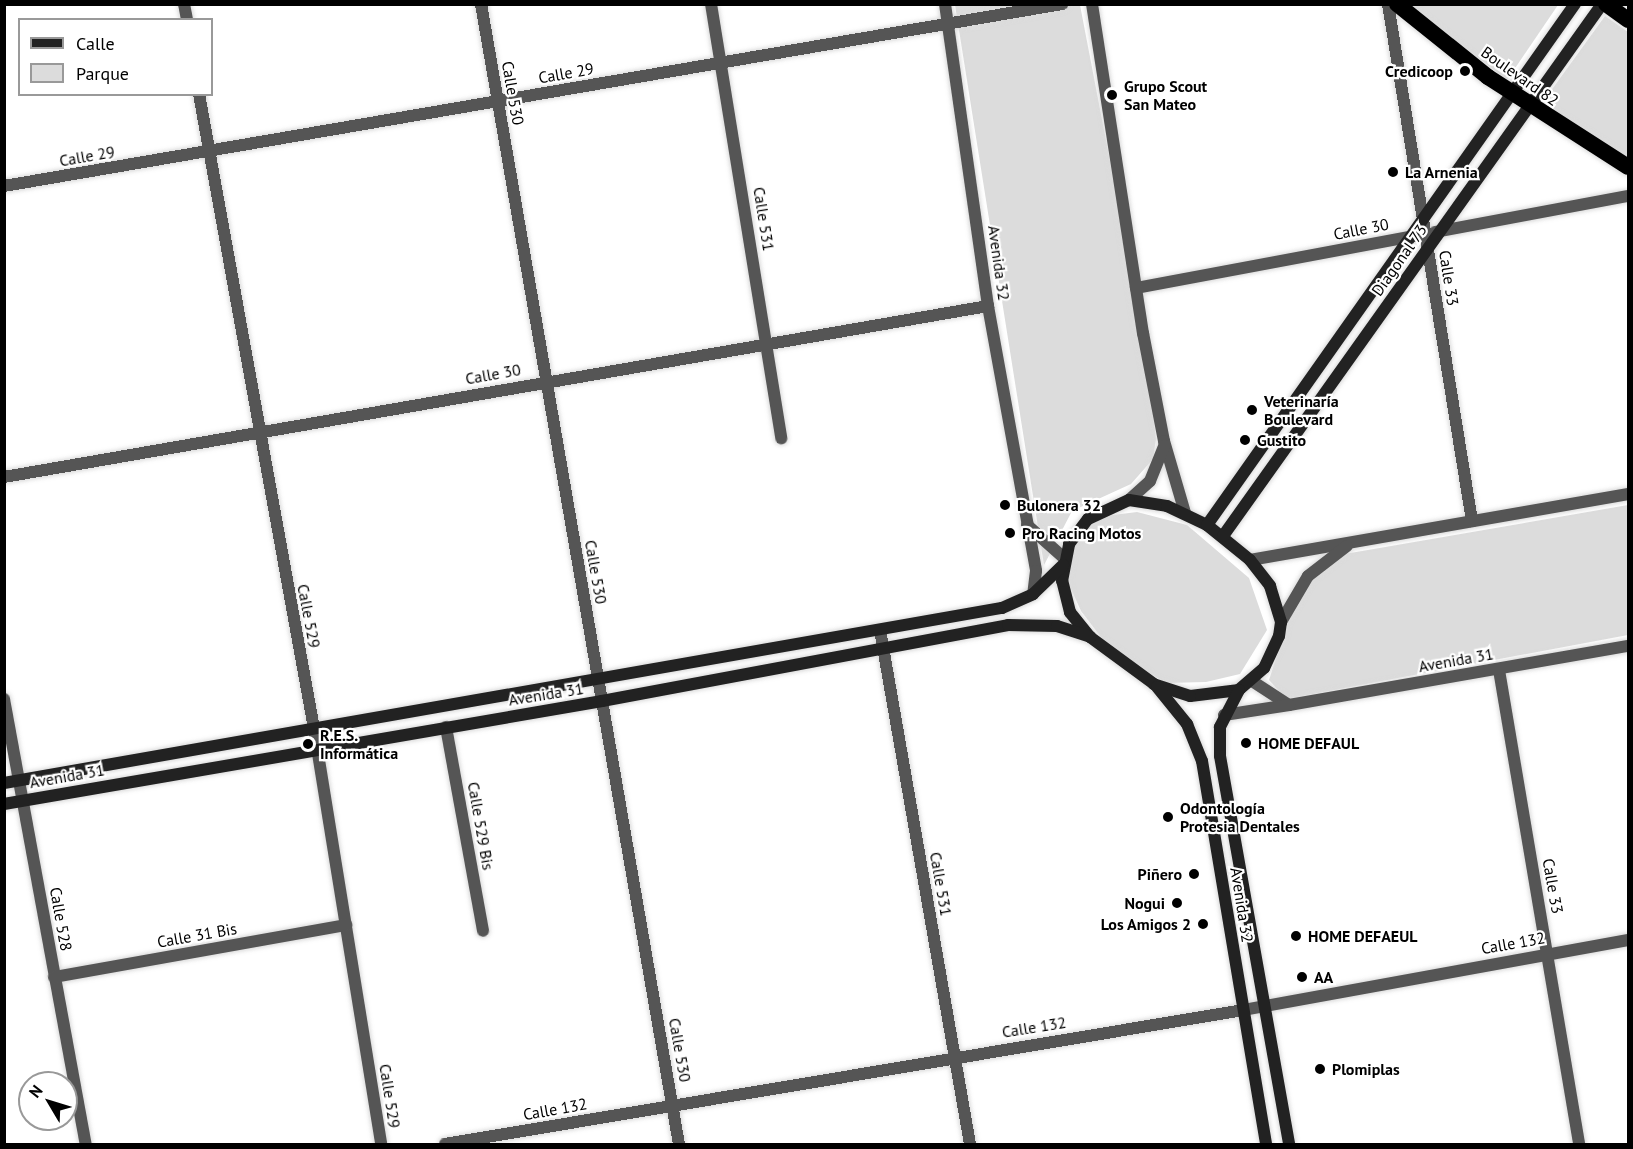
<!DOCTYPE html>
<html>
<head>
<meta charset="utf-8">
<style>
	body { margin:0 }
	#map { position:relative; width:1633px; height:1149px; overflow:hidden; background:#fff; font-family:"PT Sans",sans-serif }
	div>[style] { position:absolute }
	.green>* { inset:0; background:#dcdcdc }
	.roads { filter:drop-shadow(0 0 2px #dbdbdb) drop-shadow(0 0 2px #dbdbdb) }
	.minor>* { height:12px; margin:-6px; padding:0 6px; transform-origin:6px; border-radius:6px; background:#555 }
	.tertiary>* { height:12px; margin:-6px; padding:0 6px; transform-origin:6px; border-radius:6px; background:#555 }
	.secondary>* { height:12px; margin:-6px; padding:0 6px; transform-origin:6px; border-radius:6px; background:#222 }
	.trunk>* { height:16px; margin:-8px; padding:0 8px; transform-origin:8px; border-radius:8px; background:#000 }
	.dots>* { width:16px; height:16px; translate:-50% -50%; box-sizing:border-box; border:3px solid #fff; border-radius:50% }
	span { translate:-50% -50%; white-space:nowrap; text-align:center; line-height:1.15; -webkit-text-stroke:4.5px #fff; paint-order:stroke }
	.poi-label { font-size:16px; color:#000; font-weight:700 }
	.right { translate:-100% -50%; text-align:right }
	.left { translate:0 -50%; text-align:left }
	.street-label { font-size:16px; color:#000 }
	.frame { position:absolute; inset:0; border:6px solid #000; pointer-events:none }
	.legend { position:absolute; left:18px; top:18px; width:195px; height:78px; box-sizing:border-box; background:#fff; border:2px solid #999; margin:0; padding:8px 10px; list-style:none; font-size:18px; color:#000 }
	.legend li { display:flex; align-items:center; gap:12px; height:30px }
	.legend b { width:30px; border:2px solid #999 }
	.north { position:absolute; left:18px; top:1071px; width:60px; height:60px; box-sizing:border-box; background:#fff; border:2px solid #999; border-radius:50%; rotate:308deg; font-size:16px; font-weight:700; line-height:24px; text-align:center; color:#000 }
	.north::after { content:''; display:block; margin:auto; width:21px; height:27px; background:#000; clip-path:polygon(50% 0,100% 100%,50% 72%,0 100%) }
</style>
</head>
<body>
<div id="map">
	<div class="green">
		<i style="clip-path:polygon(955px 5px,1080px 5px,1143px 333px,1156px 439px,1153px 459px,1131px 484px,1072px 511px,1044px 565px)"></i>
		<i style="clip-path:polygon(1408px 5px,1558px 5px,1507px 80px)"></i>
		<i style="clip-path:polygon(1605px 16px,1628px 32px,1628px 158px,1542px 103px)"></i>
		<i style="clip-path:polygon(1628px 505px,1628px 635px,1286px 699px,1269px 680px,1296px 596px,1333px 556px)"></i>
		<i style="clip-path:polygon(1137px 512px,1187px 525px,1249px 578px,1267px 630px,1240px 674px,1206px 682px,1166px 683px,1110px 649px,1081px 611px,1063px 571px,1072px 542px,1097px 517px)"></i>
	</div>
	<div class="roads">
		<div class="minor">
			<i style="left:184px;top:4px;width:16px;rotate:79deg"></i>
			<i style="left:481px;top:4px;width:1157px;rotate:80.15deg"></i>
			<i style="left:711px;top:4px;width:440px;rotate:80.8deg"></i>
			<i style="left:945px;top:4px;width:305px;rotate:81.9deg"></i>
			<i style="left:988px;top:306px;width:269px;rotate:79.7deg"></i>
			<i style="left:1036px;top:571px;width:23px;rotate:97deg"></i>
			<i style="left:1388px;top:4px;width:524px;rotate:80.77deg"></i>
			<i style="left:199px;top:94px;width:645px;rotate:79.73deg"></i>
			<i style="left:314px;top:729px;width:420px;rotate:80.8deg"></i>
			<i style="left:4px;top:186px;width:1074px;rotate:-9.76deg"></i>
			<i style="left:1435px;top:232px;width:196px;rotate:-10.6deg"></i>
			<i style="left:1136px;top:288px;width:287px;rotate:-10.6deg"></i>
			<i style="left:4px;top:477px;width:999px;rotate:-9.86deg"></i>
			<i style="left:1027px;top:525px;width:50px;rotate:41.7deg"></i>
			<i style="left:880px;top:630px;width:522px;rotate:80.07deg"></i>
			<i style="left:1499px;top:670px;width:481px;rotate:80.4deg"></i>
			<i style="left:1252px;top:681px;width:44px;rotate:33deg"></i>
			<i style="left:1289px;top:705px;width:344px;rotate:-9.9deg"></i>
			<i style="left:4px;top:699px;width:452px;rotate:79.6deg"></i>
			<i style="left:1224px;top:715px;width:66px;rotate:-8.7deg"></i>
			<i style="left:446px;top:727px;width:207px;rotate:79.7deg"></i>
			<i style="left:54px;top:977px;width:297px;rotate:-10.1deg"></i>
			<i style="left:445px;top:1144px;width:809px;rotate:-9.53deg"></i>
			<i style="left:1243px;top:1010px;width:391px;rotate:-10.3deg"></i>
		</div>
		<div class="tertiary">
			<i style="left:1092px;top:4px;width:333px;rotate:81.2deg"></i>
			<i style="left:1143px;top:333px;width:110px;rotate:79deg"></i>
			<i style="left:1164px;top:441px;width:75px;rotate:73.7deg"></i>
			<i style="left:1129px;top:500px;width:28px;rotate:-42deg"></i>
			<i style="left:1150px;top:481px;width:38px;rotate:-68deg"></i>
			<i style="left:1250px;top:560px;width:384px;rotate:-9.9deg"></i>
			<i style="left:1281px;top:622px;width:53px;rotate:-59.6deg"></i>
			<i style="left:1308px;top:576px;width:49px;rotate:-37.6deg"></i>
		</div>
		<div class="secondary">
			<i style="left:1129px;top:500px;width:38px;rotate:9deg"></i>
			<i style="left:1167px;top:506px;width:44px;rotate:25.4deg"></i>
			<i style="left:1207px;top:525px;width:55px;rotate:39.1deg"></i>
			<i style="left:1250px;top:560px;width:33px;rotate:52deg"></i>
			<i style="left:1270px;top:586px;width:38px;rotate:73deg"></i>
			<i style="left:1281px;top:622px;width:14px;rotate:98deg"></i>
			<i style="left:1279px;top:636px;width:35px;rotate:115deg"></i>
			<i style="left:1264px;top:668px;width:33px;rotate:139deg"></i>
			<i style="left:1239px;top:690px;width:49px;rotate:173deg"></i>
			<i style="left:1190px;top:696px;width:38px;rotate:-162deg"></i>
			<i style="left:1154px;top:684px;width:79px;rotate:-143.7deg"></i>
			<i style="left:1090px;top:637px;width:32px;rotate:-129deg"></i>
			<i style="left:1070px;top:612px;width:32px;rotate:-104deg"></i>
			<i style="left:1062px;top:581px;width:38px;rotate:-79deg"></i>
			<i style="left:1069px;top:544px;width:31px;rotate:-53deg"></i>
			<i style="left:1088px;top:519px;width:45px;rotate:-24.9deg"></i>
			<i style="left:1207px;top:525px;width:638px;rotate:-54.77deg"></i>
			<i style="left:1223px;top:536px;width:653px;rotate:-54.53deg"></i>
			<i style="left:1157px;top:687px;width:48px;rotate:51deg"></i>
			<i style="left:1187px;top:724px;width:40px;rotate:68deg"></i>
			<i style="left:1202px;top:761px;width:388px;rotate:80.5deg"></i>
			<i style="left:1239px;top:690px;width:42px;rotate:117.2deg"></i>
			<i style="left:1220px;top:727px;width:29px;rotate:90deg"></i>
			<i style="left:1220px;top:756px;width:394px;rotate:79.9deg"></i>
			<i style="left:4px;top:783px;width:1013px;rotate:-9.95deg"></i>
			<i style="left:1002px;top:608px;width:34px;rotate:-24deg"></i>
			<i style="left:1033px;top:594px;width:42px;rotate:-44deg"></i>
			<i style="left:4px;top:804px;width:607px;rotate:-9.77deg"></i>
			<i style="left:602px;top:701px;width:413px;rotate:-10.6deg"></i>
			<i style="left:1008px;top:625px;width:49px;rotate:1.2deg"></i>
			<i style="left:1057px;top:626px;width:35px;rotate:18deg"></i>
		</div>
		<div class="trunk">
			<i style="left:1397px;top:4px;width:117px;rotate:38.7deg"></i>
			<i style="left:1488px;top:77px;width:166px;rotate:32.7deg"></i>
			<i style="left:1606px;top:4px;width:27px;rotate:36deg"></i>
		</div>
	</div>
	<div class="dots">
		<i style="left:1465px;top:71px;background:#000"></i>
		<i style="left:1112px;top:95px;background:#000"></i>
		<i style="left:1393px;top:172px;background:#000"></i>
		<i style="left:1252px;top:410px;background:#000"></i>
		<i style="left:1245px;top:440px;background:#000"></i>
		<i style="left:1005px;top:505px;background:#000"></i>
		<i style="left:1010px;top:533px;background:#000"></i>
		<i style="left:1246px;top:743px;background:#000"></i>
		<i style="left:308px;top:744px;background:#000"></i>
		<i style="left:1168px;top:817px;background:#000"></i>
		<i style="left:1194px;top:874px;background:#000"></i>
		<i style="left:1177px;top:903px;background:#000"></i>
		<i style="left:1203px;top:924px;background:#000"></i>
		<i style="left:1296px;top:936px;background:#000"></i>
		<i style="left:1302px;top:977px;background:#000"></i>
		<i style="left:1320px;top:1069px;background:#000"></i>
	</div>
	<div class="poi-label">
		<span class="right" style="left:1453px;top:71px">Credicoop</span>
		<span class="left" style="left:1124px;top:95px">Grupo Scout<br>San Mateo</span>
		<span class="left" style="left:1405px;top:172px">La Arnenia</span>
		<span class="left" style="left:1264px;top:410px">Veterinaría<br>Boulevard</span>
		<span class="left" style="left:1257px;top:440px">Gustito</span>
		<span class="left" style="left:1017px;top:505px">Bulonera 32</span>
		<span class="left" style="left:1022px;top:533px">Pro Racing Motos</span>
		<span class="left" style="left:320px;top:744px">R.E.S.<br>Informática</span>
		<span class="left" style="left:1258px;top:743px">HOME DEFAUL</span>
		<span class="left" style="left:1180px;top:817px">Odontología<br>Protesia Dentales</span>
		<span class="right" style="left:1182px;top:874px">Piñero</span>
		<span class="right" style="left:1165px;top:903px">Nogui</span>
		<span class="right" style="left:1191px;top:924px">Los Amigos 2</span>
		<span class="left" style="left:1308px;top:936px">HOME DEFAEUL</span>
		<span class="left" style="left:1314px;top:977px">AA</span>
		<span class="left" style="left:1332px;top:1069px">Plomiplas</span>
	</div>
	<div class="street-label">
		<span style="left:566px;top:73px;rotate:-10deg">Calle 29</span>
		<span style="left:1520px;top:76px;rotate:35deg">Boulevard 82</span>
		<span style="left:513px;top:93px;rotate:80deg">Calle 530</span>
		<span style="left:87px;top:156px;rotate:-10deg">Calle 29</span>
		<span style="left:764px;top:219px;rotate:81deg">Calle 531</span>
		<span style="left:1361px;top:229px;rotate:-11deg">Calle 30</span>
		<span style="left:1399px;top:260px;rotate:-55deg">Diagonal 73</span>
		<span style="left:999px;top:263px;rotate:82deg">Avenida 32</span>
		<span style="left:1449px;top:278px;rotate:81deg">Calle 33</span>
		<span style="left:493px;top:374px;rotate:-10deg">Calle 30</span>
		<span style="left:596px;top:572px;rotate:80deg">Calle 530</span>
		<span style="left:309px;top:616px;rotate:79deg">Calle 529</span>
		<span style="left:1456px;top:660px;rotate:-10deg">Avenida 31</span>
		<span style="left:546px;top:694px;rotate:-9deg">Avenida 31</span>
		<span style="left:67px;top:776px;rotate:-10deg">Avenida 31</span>
		<span style="left:481px;top:826px;rotate:80deg">Calle 529 Bis</span>
		<span style="left:941px;top:884px;rotate:80deg">Calle 531</span>
		<span style="left:1553px;top:886px;rotate:80deg">Calle 33</span>
		<span style="left:1242px;top:905px;rotate:81deg">Avenida 32</span>
		<span style="left:61px;top:919px;rotate:80deg">Calle 528</span>
		<span style="left:197px;top:935px;rotate:-10deg">Calle 31 Bis</span>
		<span style="left:1513px;top:943px;rotate:-10deg">Calle 132</span>
		<span style="left:1034px;top:1027px;rotate:-9deg">Calle 132</span>
		<span style="left:680px;top:1050px;rotate:80deg">Calle 530</span>
		<span style="left:390px;top:1096px;rotate:81deg">Calle 529</span>
		<span style="left:555px;top:1109px;rotate:-10deg">Calle 132</span>
	</div>
	<div class="frame"></div>
	<ul class="legend">
	<li><b style="height:8px;background:#222"></b>Calle</li>
	<li><b style="height:16px;background:#dcdcdc"></b>Parque</li>
	</ul>
	<div class="north">N</div>
</div>
</body>
</html>
